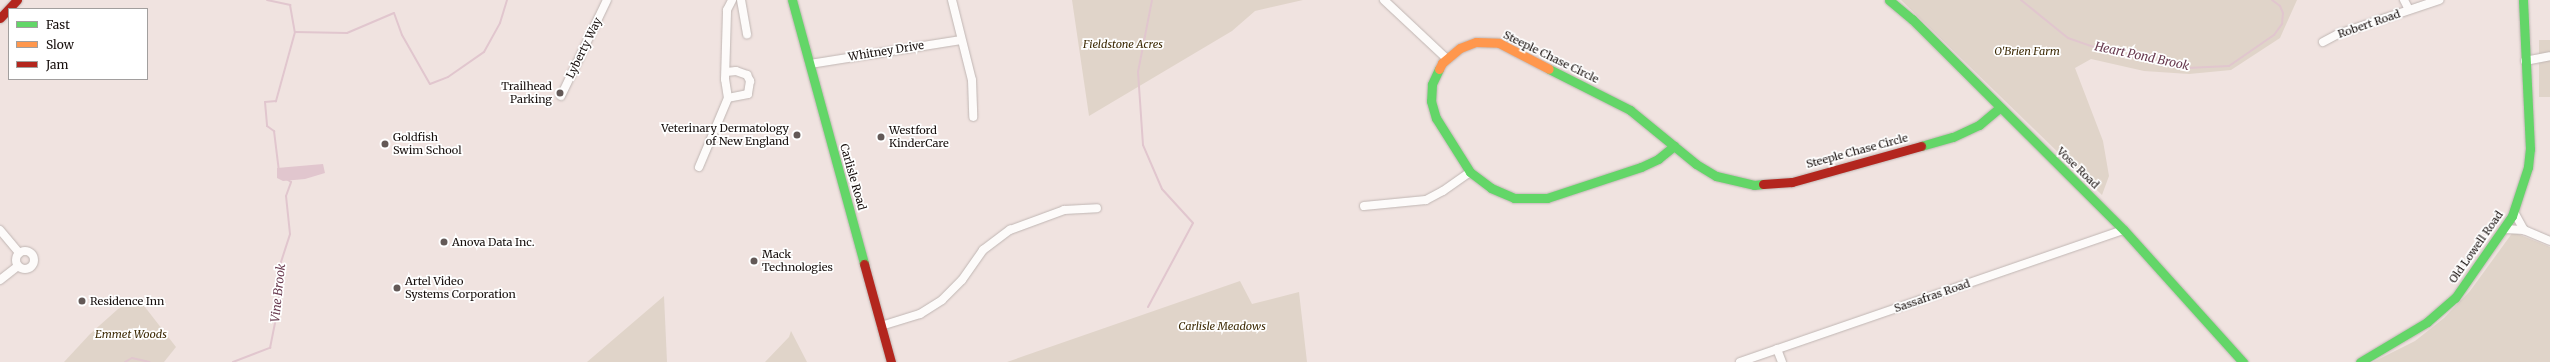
<!DOCTYPE html>
<html>
<head>
<meta charset="utf-8">
<style>
	body { margin:0 }
	#map { position:relative; width:2550px; height:362px; overflow:hidden; background:#f0e3e0; font-family:Merriweather,serif }
	div>[style] { position:absolute }
	.green>* { inset:0; background:#e0d4c9; transform-origin:0 0 }
	.water>* { inset:0; background:#e1c6ce }
	.stream>* { height:2px; margin:-1px; padding:0 1px; transform-origin:1px; border-radius:1px; background:#e1c6ce }
	.roads { filter:drop-shadow(0 0 1px #c0b6b3) drop-shadow(0 0 1px #c0b6b3) }
	.street>* { height:8px; margin:-4px; padding:0 4px; transform-origin:4px; border-radius:4px; background:#fdfbfa }
	.street>.ring { margin:-4px; padding:0; box-sizing:content-box; background:none; border:8px solid #fdfbfa; border-radius:50% }
	.fast>* { height:9px; margin:-4.5px; padding:0 4.5px; transform-origin:4.5px; border-radius:4.5px; background:#63d668 }
	.slow>* { height:9px; margin:-4.5px; padding:0 4.5px; transform-origin:4.5px; border-radius:4.5px; background:#ff974d }
	.jam>* { height:9px; margin:-4.5px; padding:0 4.5px; transform-origin:4.5px; border-radius:4.5px; background:#b3261e }
	.dots>* { width:11px; height:11px; translate:-50% -50%; box-sizing:border-box; border:2px solid #fff; border-radius:50% }
	span { translate:-50% -50%; white-space:nowrap; text-align:center; line-height:1.15; -webkit-text-stroke:3.5px #fff; paint-order:stroke }
	.street-label { font-size:11px; color:#170f0d }
	.park-label { font-size:11px; color:#3e2b06; font-style:italic }
	.poi-label { font-size:11px; color:#170f0d }
	.right { translate:-100% -50%; text-align:right }
	.left { translate:0 -50%; text-align:left }
	.water-label { font-size:12px; color:#68394e; font-style:italic }
	.legend { position:absolute; left:8px; top:8px; width:140px; height:72px; box-sizing:border-box; background:#fff; border:1px solid #a29f9e; margin:0; padding:5px 7px; list-style:none; font-size:12px; color:#170f0d }
	.legend li { display:flex; align-items:center; gap:8px; height:20px }
	.legend b { width:20px; border:1px solid #a29f9e }
</style>
</head>
<body>
<div id="map">
	<div class="green">
		<i style="clip-path:polygon(1072px 0,1303px 0,1255px 11px,1232px 31px,1089px 116px)"></i>
		<i style="clip-path:polygon(1901px 0,2297px 0,2280px 38px,2231px 70px,2189px 74px,2144px 71px,2091px 59px,2075px 68px,2103px 141px,2109px 176px,2102px 195px)"></i>
		<i style="left:2550px;top:40px;width:57px;height:11px;rotate:90deg"></i>
		<i style="clip-path:polygon(2513px 232px,2550px 247px,2550px 362px,2373px 362px,2415px 341px,2444px 318px,2470px 291px)"></i>
		<i style="clip-path:polygon(1240px 281px,1252px 304px,1299px 292px,1307px 362px,1007px 362px)"></i>
		<i style="clip-path:polygon(664px 296px,667px 362px,587px 362px)"></i>
		<i style="clip-path:polygon(138px 298px,176px 347px,164px 362px,64px 362px,90px 334px,118px 309px)"></i>
		<i style="clip-path:polygon(791px 331px,807px 362px,765px 362px,789px 337px)"></i>
	</div>
	<div class="water">
		<i style="clip-path:polygon(323px 164px,325px 173px,305px 179px,283px 181px,277px 178px,277px 168px)"></i>
	</div>
	<div class="stream">
		<i style="left:267px;top:0;width:24px;rotate:12deg"></i>
		<i style="left:290px;top:5px;width:27px;rotate:80deg"></i>
		<i style="left:295px;top:32px;width:72px;rotate:105.4deg"></i>
		<i style="left:276px;top:101px;width:11px;rotate:175deg"></i>
		<i style="left:265px;top:102px;width:24px;rotate:85deg"></i>
		<i style="left:267px;top:126px;width:9px;rotate:36deg"></i>
		<i style="left:274px;top:131px;width:39px;rotate:83deg"></i>
		<i style="left:2021px;top:0;width:60px;rotate:39deg"></i>
		<i style="left:2068px;top:38px;width:42px;rotate:19.3deg"></i>
		<i style="left:2108px;top:52px;width:81px;rotate:11.4deg"></i>
		<i style="left:2187px;top:68px;width:42px;rotate:-2.7deg"></i>
		<i style="left:2229px;top:66px;width:55px;rotate:-34.6deg"></i>
		<i style="left:2274px;top:35px;width:14px;rotate:-54deg"></i>
		<i style="left:2282px;top:24px;width:11px;rotate:-85deg"></i>
		<i style="left:2283px;top:13px;width:8px;rotate:-113deg"></i>
		<i style="left:2280px;top:6px;width:10px;rotate:-143deg"></i>
		<i style="left:295px;top:32px;width:52px;rotate:1.1deg"></i>
		<i style="left:347px;top:33px;width:51px;rotate:-23.1deg"></i>
		<i style="left:394px;top:13px;width:23px;rotate:70deg"></i>
		<i style="left:402px;top:35px;width:56px;rotate:60.3deg"></i>
		<i style="left:430px;top:84px;width:19px;rotate:-21deg"></i>
		<i style="left:448px;top:77px;width:44px;rotate:-34.8deg"></i>
		<i style="left:484px;top:52px;width:33px;rotate:-61deg"></i>
		<i style="left:500px;top:23px;width:24px;rotate:-73deg"></i>
		<i style="left:1148px;top:307px;width:95px;rotate:-61.8deg"></i>
		<i style="left:1193px;top:223px;width:46px;rotate:-132.4deg"></i>
		<i style="left:1162px;top:189px;width:48px;rotate:-113.4deg"></i>
		<i style="left:1143px;top:145px;width:73px;rotate:-93.9deg"></i>
		<i style="left:1138px;top:72px;width:73px;rotate:-79deg"></i>
		<i style="left:125px;top:362px;width:8px;rotate:-30deg"></i>
		<i style="left:132px;top:358px;width:18px;rotate:13deg"></i>
		<i style="left:233px;top:362px;width:40px;rotate:-21deg"></i>
		<i style="left:270px;top:348px;width:46px;rotate:-78.7deg"></i>
		<i style="left:279px;top:303px;width:41px;rotate:-87.2deg"></i>
		<i style="left:281px;top:262px;width:29px;rotate:-72deg"></i>
		<i style="left:290px;top:234px;width:38px;rotate:-96deg"></i>
		<i style="left:286px;top:196px;width:15px;rotate:-70deg"></i>
		<i style="left:291px;top:182px;width:4px;rotate:-146deg"></i>
	</div>
	<div class="roads">
		<div class="street">
			<i style="left:741px;top:0;width:35px;rotate:80deg"></i>
			<i style="left:952px;top:0;width:82px;rotate:76deg"></i>
			<i style="left:972px;top:80px;width:37px;rotate:88deg"></i>
			<i style="left:1384px;top:0;width:85px;rotate:43.1deg"></i>
			<i style="left:2404px;top:0;width:11px;rotate:63deg"></i>
			<i style="left:2323px;top:42px;width:17px;rotate:-28deg"></i>
			<i style="left:2338px;top:34px;width:107px;rotate:-18.6deg"></i>
			<i style="left:2525px;top:61px;width:25px;rotate:-11deg"></i>
			<i style="left:810px;top:64px;width:153px;rotate:-9deg"></i>
			<i style="left:726px;top:72px;width:10px;rotate:-6deg"></i>
			<i style="left:736px;top:71px;width:12px;rotate:20deg"></i>
			<i style="left:747px;top:75px;width:7px;rotate:63deg"></i>
			<i style="left:750px;top:81px;width:13px;rotate:99deg"></i>
			<i style="left:748px;top:94px;width:20px;rotate:169deg"></i>
			<i style="left:561px;top:96px;width:106px;rotate:-64.4deg"></i>
			<i style="left:699px;top:167px;width:75px;rotate:-67.2deg"></i>
			<i style="left:728px;top:98px;width:19px;rotate:-99deg"></i>
			<i style="left:725px;top:79px;width:69px;rotate:-88.3deg"></i>
			<i style="left:727px;top:10px;width:11px;rotate:-63deg"></i>
			<i style="left:1364px;top:206px;width:62px;rotate:-5.5deg"></i>
			<i style="left:1426px;top:200px;width:19px;rotate:-28deg"></i>
			<i style="left:1443px;top:191px;width:33px;rotate:-35deg"></i>
			<i style="left:2514px;top:212px;width:21px;rotate:61deg"></i>
			<i style="left:2504px;top:229px;width:20px;rotate:3deg"></i>
			<i style="left:2524px;top:230px;width:28px;rotate:23deg"></i>
			<i style="left:0;top:230px;width:30px;rotate:50deg"></i>
			<i class="ring" style="left:16px;top:251px;width:10px;height:10px"></i>
			<i style="left:0;top:280px;width:23px;rotate:-38deg"></i>
			<i style="left:881px;top:326px;width:41px;rotate:-17.1deg"></i>
			<i style="left:920px;top:314px;width:26px;rotate:-32deg"></i>
			<i style="left:942px;top:300px;width:28px;rotate:-45deg"></i>
			<i style="left:962px;top:280px;width:37px;rotate:-55deg"></i>
			<i style="left:983px;top:250px;width:34px;rotate:-37deg"></i>
			<i style="left:1010px;top:230px;width:58px;rotate:-20.3deg"></i>
			<i style="left:1064px;top:210px;width:33px;rotate:-3deg"></i>
			<i style="left:1777px;top:349px;width:14px;rotate:69deg"></i>
			<i style="left:1740px;top:362px;width:406px;rotate:-19deg"></i>
		</div>
		<div class="fast">
			<i style="left:792px;top:0;width:274px;rotate:74.7deg"></i>
			<i style="left:1889px;top:0;width:30px;rotate:40deg"></i>
			<i style="left:1912px;top:19px;width:299px;rotate:44.9deg"></i>
			<i style="left:2124px;top:230px;width:178px;rotate:48deg"></i>
			<i style="left:1439px;top:69px;width:17px;rotate:115deg"></i>
			<i style="left:1432px;top:84px;width:17px;rotate:93deg"></i>
			<i style="left:1431px;top:101px;width:18px;rotate:74deg"></i>
			<i style="left:1436px;top:118px;width:64px;rotate:57.8deg"></i>
			<i style="left:1470px;top:172px;width:26px;rotate:37deg"></i>
			<i style="left:1491px;top:188px;width:25px;rotate:23deg"></i>
			<i style="left:1514px;top:198px;width:33px"></i>
			<i style="left:1547px;top:198px;width:99px;rotate:-18.3deg"></i>
			<i style="left:1641px;top:167px;width:19px;rotate:-25deg"></i>
			<i style="left:1658px;top:159px;width:21px;rotate:-39deg"></i>
			<i style="left:1549px;top:69px;width:91px;rotate:26.8deg"></i>
			<i style="left:1630px;top:110px;width:85px;rotate:39.3deg"></i>
			<i style="left:1696px;top:164px;width:23px;rotate:31deg"></i>
			<i style="left:1716px;top:176px;width:39px;rotate:13deg"></i>
			<i style="left:1754px;top:185px;width:9px;rotate:-6deg"></i>
			<i style="left:1921px;top:146px;width:33px;rotate:-16deg"></i>
			<i style="left:1953px;top:137px;width:29px;rotate:-25deg"></i>
			<i style="left:1979px;top:125px;width:26px;rotate:-40deg"></i>
			<i style="left:2360px;top:362px;width:78px;rotate:-30.8deg"></i>
			<i style="left:2427px;top:322px;width:37px;rotate:-41deg"></i>
			<i style="left:2455px;top:298px;width:100px;rotate:-55.2deg"></i>
			<i style="left:2512px;top:216px;width:52px;rotate:-71.9deg"></i>
			<i style="left:2528px;top:167px;width:18px;rotate:-84deg"></i>
			<i style="left:2530px;top:149px;width:149px;rotate:-92.7deg"></i>
		</div>
		<div class="slow">
			<i style="left:1439px;top:69px;width:7px;rotate:-63deg"></i>
			<i style="left:1442px;top:63px;width:23px;rotate:-40deg"></i>
			<i style="left:1460px;top:48px;width:17px;rotate:-21deg"></i>
			<i style="left:1476px;top:42px;width:23px;rotate:2deg"></i>
			<i style="left:1499px;top:43px;width:56px;rotate:27.5deg"></i>
		</div>
		<div class="jam">
			<i style="left:0;top:18px;width:25px;rotate:-47deg"></i>
			<i style="left:1763px;top:184px;width:29px;rotate:-4deg"></i>
			<i style="left:1792px;top:182px;width:134px;rotate:-15.6deg"></i>
			<i style="left:864px;top:264px;width:102px;rotate:74.6deg"></i>
		</div>
	</div>
	<div class="dots">
		<i style="left:560px;top:93px;background:#635957"></i>
		<i style="left:797px;top:135px;background:#635957"></i>
		<i style="left:881px;top:137px;background:#635957"></i>
		<i style="left:385px;top:144px;background:#635957"></i>
		<i style="left:444px;top:242px;background:#635957"></i>
		<i style="left:754px;top:261px;background:#635957"></i>
		<i style="left:397px;top:288px;background:#635957"></i>
		<i style="left:82px;top:301px;background:#635957"></i>
	</div>
	<div class="street-label">
		<span style="left:2369px;top:24px;rotate:-19deg">Robert Road</span>
		<span style="left:584px;top:48px;rotate:-64deg">Lyberty Way</span>
		<span style="left:886px;top:51px;rotate:-9deg">Whitney Drive</span>
		<span style="left:1551px;top:57px;rotate:26deg">Steeple Chase Circle</span>
		<span style="left:1857px;top:151px;rotate:-15deg">Steeple Chase Circle</span>
		<span style="left:2078px;top:168px;rotate:44deg">Vose Road</span>
		<span style="left:853px;top:177px;rotate:74deg">Carlisle Road</span>
		<span style="left:2476px;top:247px;rotate:-55deg">Old Lowell Road</span>
		<span style="left:1932px;top:296px;rotate:-19deg">Sassafras Road</span>
	</div>
	<div class="park-label">
		<span style="left:1123px;top:44px">Fieldstone Acres</span>
		<span style="left:2027px;top:51px">O'Brien Farm</span>
		<span style="left:1222px;top:326px">Carlisle Meadows</span>
		<span style="left:131px;top:334px">Emmet Woods</span>
	</div>
	<div class="poi-label">
		<span class="right" style="left:552px;top:93px">Trailhead<br>Parking</span>
		<span class="right" style="left:789px;top:135px">Veterinary Dermatology<br>of New England</span>
		<span class="left" style="left:889px;top:137px">Westford<br>KinderCare</span>
		<span class="left" style="left:393px;top:144px">Goldfish<br>Swim School</span>
		<span class="left" style="left:452px;top:242px">Anova Data Inc.</span>
		<span class="left" style="left:762px;top:261px">Mack<br>Technologies</span>
		<span class="left" style="left:405px;top:288px">Artel Video<br>Systems Corporation</span>
		<span class="left" style="left:90px;top:301px">Residence Inn</span>
	</div>
	<div class="water-label">
		<span style="left:2142px;top:56px;rotate:12deg">Heart Pond Brook</span>
		<span style="left:278px;top:293px;rotate:-84deg">Vine Brook</span>
	</div>
	<ul class="legend">
	<li><b style="height:5px;background:#63d668"></b>Fast</li>
	<li><b style="height:5px;background:#ff974d"></b>Slow</li>
	<li><b style="height:5px;background:#b3261e"></b>Jam</li>
	</ul>
</div>
</body>
</html>
